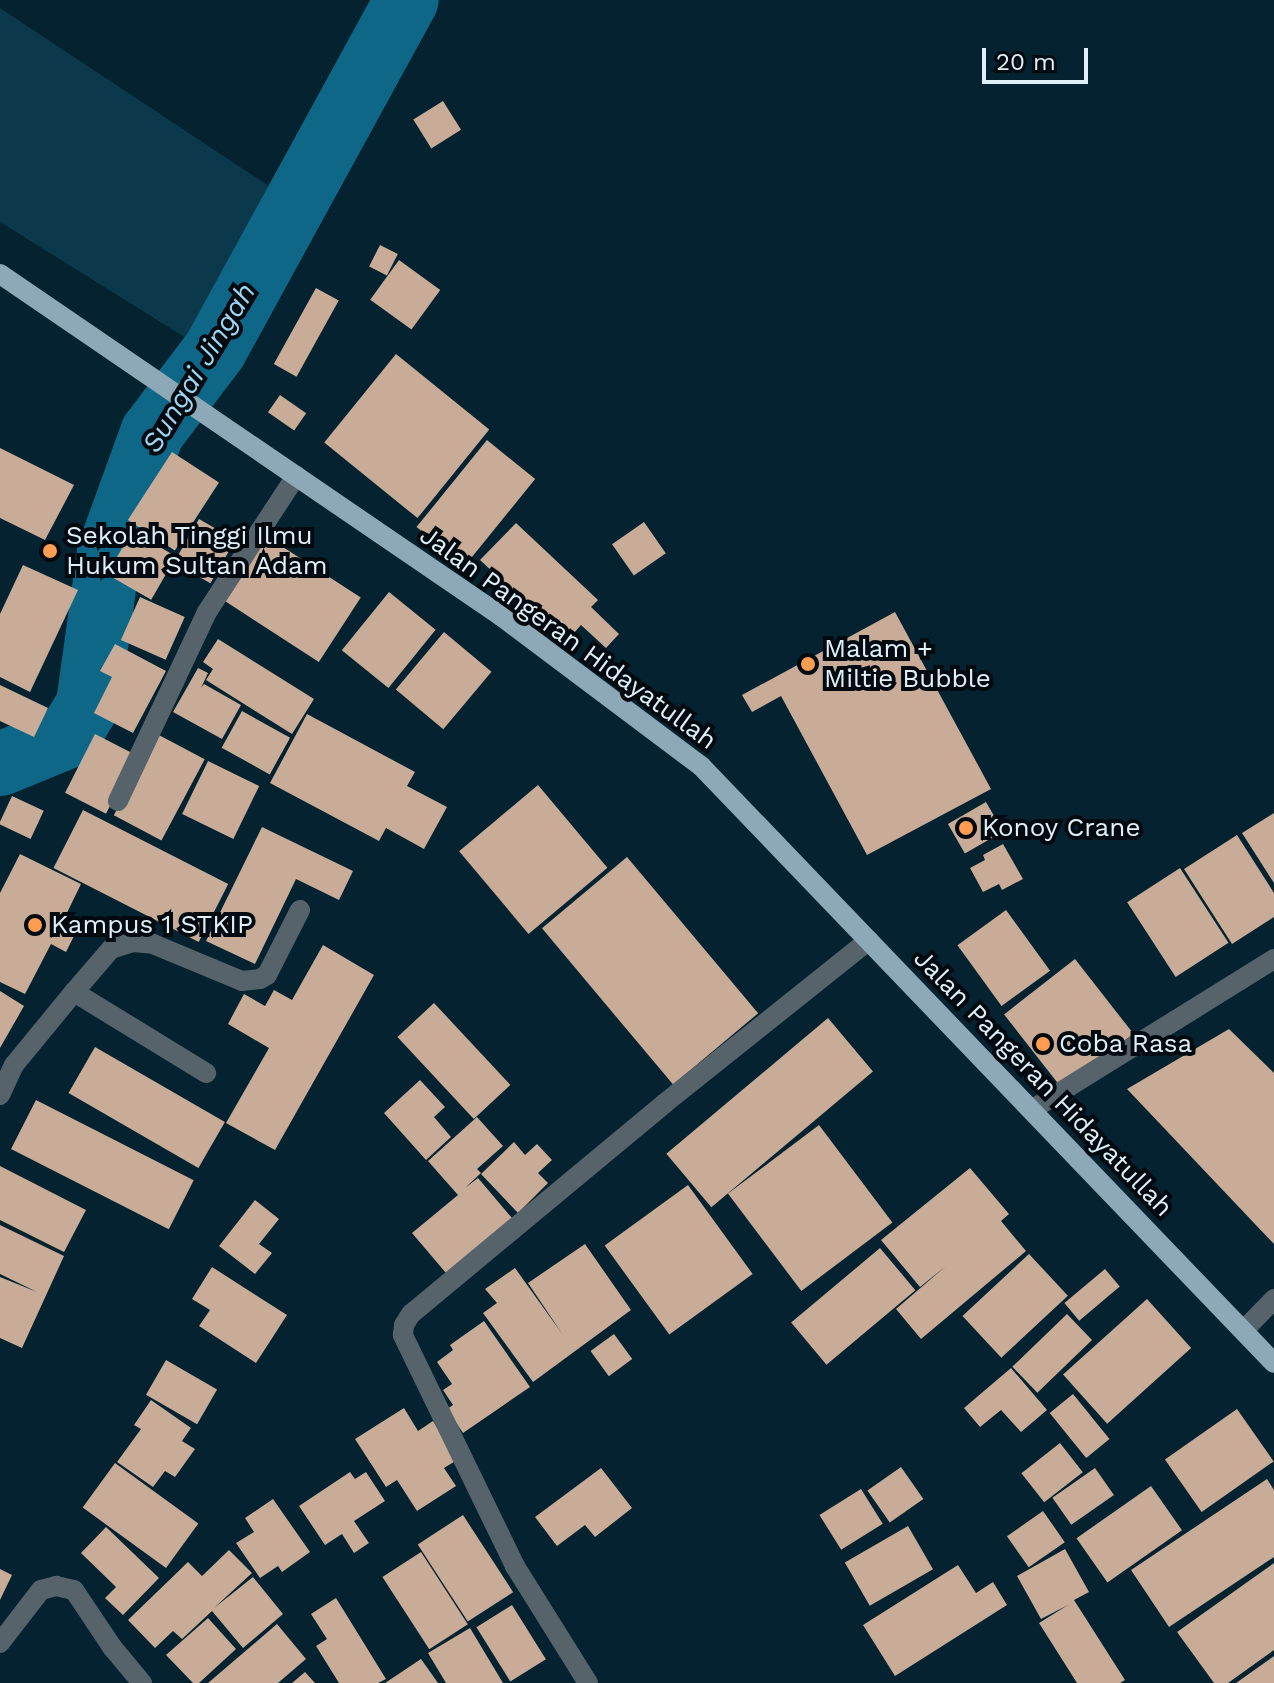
<!DOCTYPE html>
<html>
<head>
<meta charset="utf-8">
<style>
	body { margin:0 }
	#map { position:relative; width:1274px; height:1683px; overflow:hidden; background:#04222f; font-family:"Work Sans",sans-serif }
	div>[style] { position:absolute }
	.green>* { inset:0; background:#0c384b }
	.river>* { height:64px; margin:-32px; padding:0 32px; transform-origin:32px; border-radius:32px; background:#0f6788 }
	.building>* { inset:0; background:#c8ac98; transform-origin:0 0 }
	.minor>* { height:20px; margin:-10px; padding:0 10px; transform-origin:10px; border-radius:10px; background:#56636a }
	.major>* { height:20px; margin:-10px; padding:0 10px; transform-origin:10px; border-radius:10px; background:#8da8b6 }
	.dots>* { width:22px; height:22px; translate:-50% -50%; box-sizing:border-box; border:4px solid #020a10; border-radius:50% }
	span { translate:-50% -50%; white-space:nowrap; text-align:center; line-height:1.15; -webkit-text-stroke:8px #020a10; paint-order:stroke }
	.poi-label { font-size:26px; color:#e0f0f9 }
	.left { translate:0 -50%; text-align:left }
	.street-label { font-size:26px; color:#e0f0f9 }
	.water-label { font-size:28px; color:#9cd7f4; font-style:italic }
	.scale { position:absolute; left:982px; top:48px; width:106px; height:36px; box-sizing:border-box; border:4px solid #e0f0f9; border-top:0; padding-left:10px; font-size:24px; line-height:28px; white-space:nowrap; color:#e0f0f9; -webkit-text-stroke:6px #020a10; paint-order:stroke }
</style>
</head>
<body>
<div id="map">
	<div class="green">
		<i style="clip-path:polygon(0 8px,269px 186px,186px 338px,0 222px)"></i>
	</div>
	<div class="river">
		<i style="left:0;top:764px;width:74px;rotate:-22.1deg"></i>
		<i style="left:69px;top:736px;width:37px;rotate:-59deg"></i>
		<i style="left:88px;top:704px;width:153px;rotate:-82.1deg"></i>
		<i style="left:109px;top:552px;width:127px;rotate:-70.1deg"></i>
		<i style="left:152px;top:433px;width:104px;rotate:-52.8deg"></i>
		<i style="left:215px;top:350px;width:399px;rotate:-61.3deg"></i>
	</div>
	<div class="building">
		<i style="left:443px;top:101px;width:34px;height:35px;rotate:58deg"></i>
		<i style="left:380px;top:245px;width:20px;height:24px;rotate:27deg"></i>
		<i style="left:399px;top:260px;width:51px;height:49px;rotate:36deg"></i>
		<i style="left:316px;top:288px;width:26px;height:87px;rotate:29deg"></i>
		<i style="left:396px;top:354px;width:120px;height:114px;rotate:39deg"></i>
		<i style="left:280px;top:395px;width:32px;height:21px;rotate:35deg"></i>
		<i style="left:487px;top:440px;width:62px;height:112px;rotate:39deg"></i>
		<i style="clip-path:polygon(0 448px,74px 485px,45px 540px,0 518px)"></i>
		<i style="left:172px;top:452px;width:56px;height:81px;rotate:33deg"></i>
		<i style="left:199px;top:519px;width:42px;height:50px;rotate:30deg"></i>
		<i style="left:644px;top:522px;width:38px;height:39px;rotate:55deg"></i>
		<i style="clip-path:polygon(516px 523px,598px 600px,591px 607px,619px 634px,606px 648px,581px 625px,567px 641px,480px 560px)"></i>
		<i style="left:132px;top:531px;width:51px;height:50px;rotate:30deg"></i>
		<i style="left:266px;top:536px;width:113px;height:77px;rotate:33deg"></i>
		<i style="clip-path:polygon(23px 565px,78px 590px,30px 692px,0 677px,0 614px)"></i>
		<i style="left:389px;top:592px;width:60px;height:75px;rotate:39deg"></i>
		<i style="left:140px;top:597px;width:49px;height:47px;rotate:24deg"></i>
		<i style="clip-path:polygon(895px 612px,991px 789px,867px 855px,781px 696px,752px 712px,742px 695px)"></i>
		<i style="left:444px;top:632px;width:62px;height:75px;rotate:40deg"></i>
		<i style="clip-path:polygon(218px 639px,314px 699px,292px 734px,206px 680px,213px 669px,203px 662px)"></i>
		<i style="clip-path:polygon(115px 644px,166px 671px,133px 733px,94px 713px,112px 677px,100px 671px)"></i>
		<i style="clip-path:polygon(198px 668px,208px 673px,201px 688px,204px 684px,241px 705px,222px 739px,173px 712px)"></i>
		<i style="clip-path:polygon(0 685px,48px 708px,34px 737px,0 721px)"></i>
		<i style="left:242px;top:711px;width:55px;height:42px;rotate:29deg"></i>
		<i style="clip-path:polygon(307px 714px,415px 772px,407px 786px,447px 807px,424px 849px,386px 828px,379px 841px,270px 783px)"></i>
		<i style="left:95px;top:734px;width:46px;height:66px;rotate:27deg"></i>
		<i style="left:157px;top:734px;width:54px;height:92px;rotate:28deg"></i>
		<i style="left:208px;top:761px;width:57px;height:59px;rotate:26deg"></i>
		<i style="left:538px;top:785px;width:108px;height:103px;rotate:50deg"></i>
		<i style="left:12px;top:796px;width:35px;height:31px;rotate:25deg"></i>
		<i style="left:986px;top:802px;width:34px;height:44px;rotate:60deg"></i>
		<i style="left:83px;top:810px;width:163px;height:65px;rotate:27deg"></i>
		<i style="clip-path:polygon(1274px 813px,1274px 883px,1242px 833px)"></i>
		<i style="clip-path:polygon(262px 827px,353px 871px,339px 900px,296px 879px,255px 964px,206px 941px)"></i>
		<i style="clip-path:polygon(1237px 835px,1274px 893px,1274px 917px,1232px 944px,1184px 869px)"></i>
		<i style="clip-path:polygon(1003px 844px,1023px 879px,1002px 890px,999px 884px,983px 892px,970px 868px,985px 860px,983px 855px)"></i>
		<i style="clip-path:polygon(20px 854px,81px 884px,63px 921px,78px 928px,66px 952px,51px 944px,25px 994px,0 982px,0 893px)"></i>
		<i style="left:627px;top:857px;width:204px;height:111px;rotate:50deg"></i>
		<i style="left:1180px;top:868px;width:89px;height:63px;rotate:57deg"></i>
		<i style="left:1006px;top:910px;width:75px;height:60px;rotate:54deg"></i>
		<i style="clip-path:polygon(323px 945px,374px 975px,275px 1150px,226px 1123px,269px 1048px,228px 1024px,244px 994px,265px 1006px,274px 990px,292px 1000px)"></i>
		<i style="left:1075px;top:959px;width:95px;height:90px;rotate:52deg"></i>
		<i style="clip-path:polygon(0 991px,24px 1006px,0 1048px)"></i>
		<i style="left:434px;top:1003px;width:112px;height:50px;rotate:47deg"></i>
		<i style="left:828px;top:1018px;width:70px;height:211px;rotate:50deg"></i>
		<i style="clip-path:polygon(1229px 1029px,1274px 1073px,1274px 1244px,1127px 1089px)"></i>
		<i style="left:95px;top:1047px;width:150px;height:53px;rotate:30deg"></i>
		<i style="clip-path:polygon(420px 1080px,445px 1107px,434px 1117px,451px 1137px,426px 1160px,384px 1113px)"></i>
		<i style="left:36px;top:1100px;width:177px;height:55px;rotate:27deg"></i>
		<i style="clip-path:polygon(477px 1117px,503px 1146px,477px 1169px,481px 1173px,465px 1188px,478px 1178px,512px 1218px,446px 1273px,412px 1233px,458px 1195px,428px 1161px)"></i>
		<i style="left:819px;top:1125px;width:122px;height:114px;rotate:53deg"></i>
		<i style="clip-path:polygon(514px 1142px,525px 1155px,537px 1144px,552px 1160px,538px 1173px,548px 1183px,518px 1213px,481px 1174px)"></i>
		<i style="clip-path:polygon(0 1166px,86px 1210px,64px 1252px,0 1220px)"></i>
		<i style="clip-path:polygon(970px 1168px,1009px 1214px,1001px 1221px,1026px 1251px,921px 1339px,896px 1309px,946px 1266px,920px 1287px,881px 1240px)"></i>
		<i style="left:688px;top:1185px;width:110px;height:103px;rotate:54deg"></i>
		<i style="clip-path:polygon(255px 1200px,279px 1219px,259px 1244px,272px 1253px,255px 1274px,219px 1246px)"></i>
		<i style="clip-path:polygon(0 1225px,64px 1256px,22px 1348px,0 1338px,0 1277px,37px 1292px,0 1274px)"></i>
		<i style="clip-path:polygon(585px 1244px,631px 1310px,533px 1382px,483px 1313px,497px 1303px,485px 1289px,515px 1268px,563px 1335px,528px 1283px)"></i>
		<i style="left:880px;top:1248px;width:55px;height:116px;rotate:50deg"></i>
		<i style="left:1029px;top:1254px;width:57px;height:91px;rotate:47deg"></i>
		<i style="clip-path:polygon(212px 1267px,287px 1315px,256px 1363px,199px 1326px,210px 1310px,192px 1299px)"></i>
		<i style="left:1105px;top:1269px;width:23px;height:53px;rotate:50deg"></i>
		<i style="left:1147px;top:1299px;width:66px;height:113px;rotate:48deg"></i>
		<i style="left:1067px;top:1314px;width:36px;height:76px;rotate:46deg"></i>
		<i style="clip-path:polygon(484px 1321px,530px 1387px,463px 1433px,447px 1409px,453px 1405px,443px 1390px,452px 1384px,437px 1362px,453px 1350px,450px 1345px)"></i>
		<i style="left:614px;top:1334px;width:31px;height:29px;rotate:54deg"></i>
		<i style="left:166px;top:1360px;width:59px;height:40px;rotate:30deg"></i>
		<i style="clip-path:polygon(1011px 1368px,1047px 1410px,1021px 1432px,1001px 1410px,980px 1427px,964px 1408px)"></i>
		<i style="left:1073px;top:1394px;width:58px;height:30px;rotate:51deg"></i>
		<i style="clip-path:polygon(151px 1400px,191px 1428px,182px 1441px,195px 1449px,175px 1477px,165px 1471px,153px 1487px,117px 1462px,141px 1429px,134px 1425px)"></i>
		<i style="clip-path:polygon(404px 1408px,418px 1431px,433px 1421px,457px 1460px,444px 1468px,456px 1486px,417px 1511px,397px 1480px,386px 1487px,355px 1439px)"></i>
		<i style="left:1237px;top:1409px;width:64px;height:88px;rotate:55deg"></i>
		<i style="left:1060px;top:1443px;width:37px;height:49px;rotate:52deg"></i>
		<i style="left:115px;top:1463px;width:103px;height:55px;rotate:36deg"></i>
		<i style="left:901px;top:1467px;width:39px;height:41px;rotate:55deg"></i>
		<i style="clip-path:polygon(601px 1468px,632px 1508px,595px 1537px,585px 1525px,557px 1546px,535px 1517px)"></i>
		<i style="left:1095px;top:1468px;width:33px;height:52px;rotate:55deg"></i>
		<i style="clip-path:polygon(350px 1472px,355px 1479px,366px 1472px,385px 1501px,354px 1521px,369px 1543px,354px 1553px,342px 1534px,325px 1545px,299px 1506px)"></i>
		<i style="clip-path:polygon(1267px 1479px,1274px 1490px,1274px 1557px,1169px 1627px,1131px 1570px)"></i>
		<i style="left:1151px;top:1486px;width:54px;height:91px;rotate:55deg"></i>
		<i style="left:861px;top:1489px;width:41px;height:49px;rotate:58deg"></i>
		<i style="clip-path:polygon(273px 1499px,310px 1552px,282px 1572px,278px 1566px,260px 1578px,236px 1543px,254px 1532px,245px 1518px)"></i>
		<i style="left:1043px;top:1511px;width:38px;height:44px;rotate:55deg"></i>
		<i style="left:463px;top:1515px;width:92px;height:54px;rotate:57deg"></i>
		<i style="left:908px;top:1526px;width:50px;height:73px;rotate:60deg"></i>
		<i style="clip-path:polygon(106px 1527px,159px 1578px,123px 1615px,105px 1598px,116px 1587px,81px 1553px)"></i>
		<i style="clip-path:polygon(1065px 1549px,1089px 1592px,1074px 1600px,1125px 1680px,1120px 1683px,1077px 1683px,1039px 1623px,1068px 1605px,1041px 1619px,1017px 1576px)"></i>
		<i style="clip-path:polygon(229px 1550px,252px 1573px,214px 1608px,253px 1577px,283px 1614px,243px 1648px,212px 1611px,182px 1639px,173px 1631px,155px 1648px,128px 1620px,188px 1562px,202px 1576px)"></i>
		<i style="left:421px;top:1552px;width:86px;height:46px;rotate:57deg"></i>
		<i style="clip-path:polygon(1274px 1563px,1274px 1650px,1228px 1683px,1214px 1683px,1177px 1632px)"></i>
		<i style="clip-path:polygon(958px 1565px,976px 1593px,993px 1582px,1007px 1605px,895px 1676px,863px 1625px)"></i>
		<i style="clip-path:polygon(0 1569px,12px 1575px,0 1600px)"></i>
		<i style="clip-path:polygon(336px 1598px,386px 1679px,378px 1683px,339px 1683px,316px 1646px,327px 1639px,311px 1614px)"></i>
		<i style="left:512px;top:1605px;width:64px;height:42px;rotate:58deg"></i>
		<i style="clip-path:polygon(208px 1618px,236px 1649px,199px 1683px,193px 1683px,166px 1655px)"></i>
		<i style="clip-path:polygon(277px 1624px,306px 1659px,278px 1683px,208px 1683px)"></i>
		<i style="clip-path:polygon(470px 1628px,503px 1683px,446px 1683px,428px 1653px)"></i>
		<i style="clip-path:polygon(1274px 1656px,1274px 1683px,1236px 1683px)"></i>
		<i style="clip-path:polygon(421px 1659px,438px 1683px,385px 1683px)"></i>
		<i style="clip-path:polygon(305px 1672px,315px 1683px,292px 1683px)"></i>
	</div>
	<div class="minor">
		<i style="left:118px;top:801px;width:209px;rotate:-64.8deg"></i>
		<i style="left:207px;top:612px;width:163px;rotate:-56.8deg"></i>
		<i style="left:74px;top:992px;width:57px;rotate:-49.3deg"></i>
		<i style="left:111px;top:949px;width:22px;rotate:-18deg"></i>
		<i style="left:132px;top:942px;width:21px;rotate:5deg"></i>
		<i style="left:153px;top:944px;width:96px;rotate:22.6deg"></i>
		<i style="left:242px;top:981px;width:18px;rotate:-6deg"></i>
		<i style="left:260px;top:979px;width:8px;rotate:-30deg"></i>
		<i style="left:267px;top:975px;width:73px;rotate:-63.1deg"></i>
		<i style="left:0;top:1095px;width:33px;rotate:-65deg"></i>
		<i style="left:14px;top:1065px;width:94px;rotate:-50.6deg"></i>
		<i style="left:74px;top:992px;width:155px;rotate:31.5deg"></i>
		<i style="left:1033px;top:1109px;width:284px;rotate:-31.9deg"></i>
		<i style="left:1244px;top:1330px;width:43px;rotate:-45.9deg"></i>
		<i style="left:0;top:1643px;width:67px;rotate:-52.3deg"></i>
		<i style="left:41px;top:1590px;width:16px;rotate:-15deg"></i>
		<i style="left:56px;top:1586px;width:18px;rotate:13deg"></i>
		<i style="left:74px;top:1590px;width:69px;rotate:56.3deg"></i>
		<i style="left:112px;top:1647px;width:47px;rotate:50.2deg"></i>
		<i style="left:588px;top:1683px;width:138px;rotate:-122deg"></i>
		<i style="left:515px;top:1566px;width:257px;rotate:-115.9deg"></i>
		<i style="left:403px;top:1335px;width:10px;rotate:-84deg"></i>
		<i style="left:404px;top:1325px;width:13px;rotate:-58deg"></i>
		<i style="left:411px;top:1314px;width:330px;rotate:-39.7deg"></i>
		<i style="left:665px;top:1103px;width:261px;rotate:-38.6deg"></i>
	</div>
	<div class="major">
		<i style="left:0;top:274px;width:607px;rotate:34.32deg"></i>
		<i style="left:501px;top:616px;width:250px;rotate:36.9deg"></i>
		<i style="left:701px;top:766px;width:827px;rotate:46.18deg"></i>
	</div>
	<div class="dots">
		<i style="left:50px;top:551px;background:#fc9d52"></i>
		<i style="left:808px;top:664px;background:#fc9d52"></i>
		<i style="left:966px;top:828px;background:#fc9d52"></i>
		<i style="left:35px;top:925px;background:#fc9d52"></i>
		<i style="left:1043px;top:1044px;background:#fc9d52"></i>
	</div>
	<div class="poi-label">
		<span class="left" style="left:66px;top:551px">Sekolah Tinggi Ilmu<br>Hukum Sultan Adam</span>
		<span class="left" style="left:824px;top:664px">Malam +<br>Miltie Bubble</span>
		<span class="left" style="left:982px;top:828px">Konoy Crane</span>
		<span class="left" style="left:51px;top:925px">Kampus 1 STKIP</span>
		<span class="left" style="left:1059px;top:1044px">Coba Rasa</span>
	</div>
	<div class="street-label">
		<span style="left:568px;top:638px;rotate:36deg">Jalan Pangeran Hidayatullah</span>
		<span style="left:1043px;top:1083px;rotate:46deg">Jalan Pangeran Hidayatullah</span>
	</div>
	<div class="water-label">
		<span style="left:199px;top:368px;rotate:-59deg">Sungai Jingah</span>
	</div>
	<div class="scale">20 m</div>
</div>
</body>
</html>
